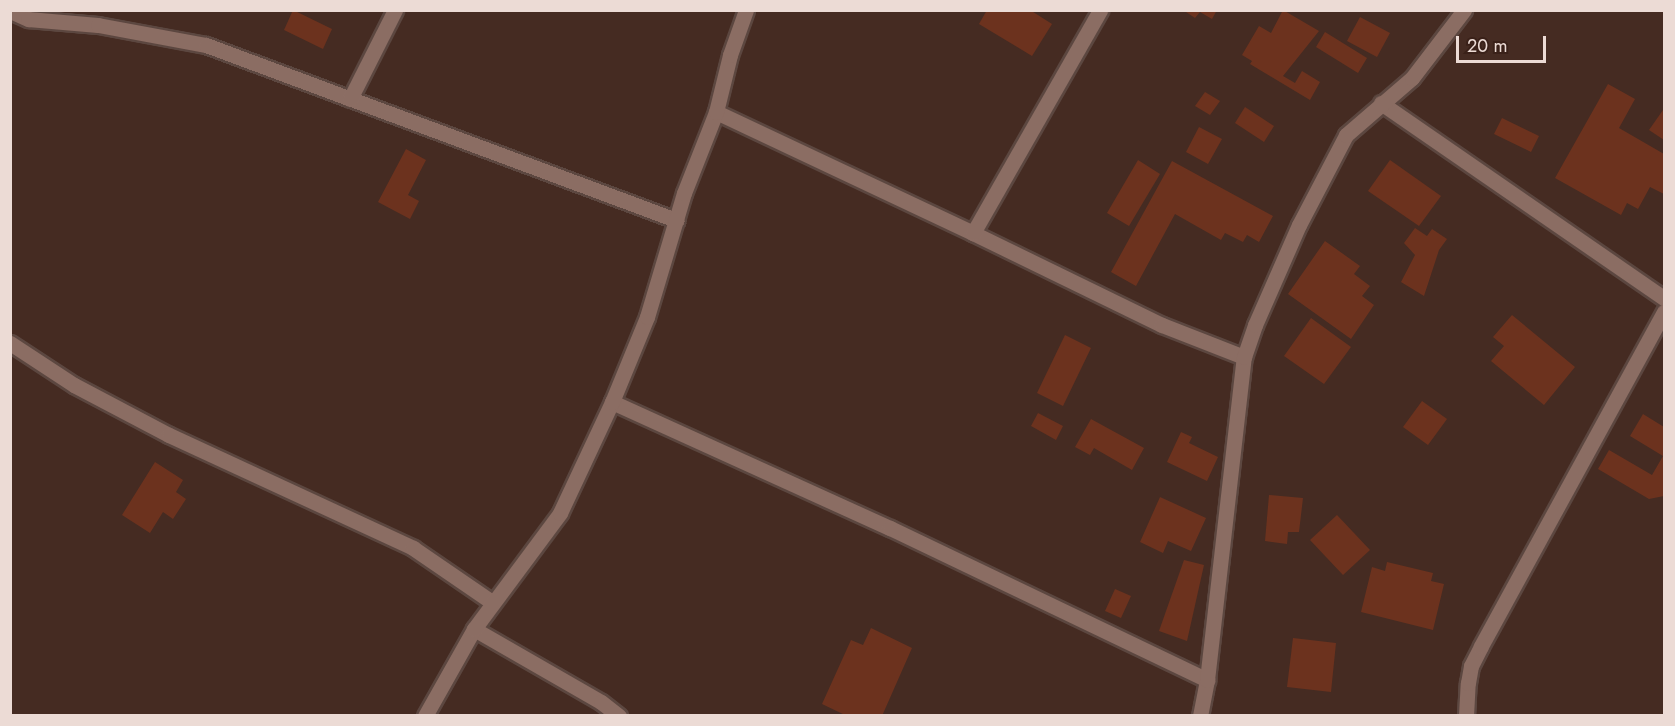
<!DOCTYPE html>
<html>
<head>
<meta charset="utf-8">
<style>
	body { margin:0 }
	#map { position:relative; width:1675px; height:726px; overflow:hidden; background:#452b22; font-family:Jost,sans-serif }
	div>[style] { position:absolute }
	.building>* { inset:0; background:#6c321e }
	.roads { filter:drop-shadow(2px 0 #5c4740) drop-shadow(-2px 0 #5c4740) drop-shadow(0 2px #5c4740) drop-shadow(0 -2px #5c4740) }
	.minor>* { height:15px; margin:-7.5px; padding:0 7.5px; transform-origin:7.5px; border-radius:7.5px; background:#8b6d63 }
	span { translate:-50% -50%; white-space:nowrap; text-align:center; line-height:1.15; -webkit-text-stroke:6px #3a2119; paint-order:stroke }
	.frame { position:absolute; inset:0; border:12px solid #ecdbd5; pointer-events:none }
	.scale { position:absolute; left:1456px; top:36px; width:90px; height:27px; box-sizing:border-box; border:3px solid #ecdbd5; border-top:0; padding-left:8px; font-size:18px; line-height:21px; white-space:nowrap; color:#ecdbd5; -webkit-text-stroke:4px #3a2119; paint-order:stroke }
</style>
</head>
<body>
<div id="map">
	<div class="building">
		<i style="clip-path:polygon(293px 10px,332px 29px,323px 49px,284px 30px)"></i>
		<i style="clip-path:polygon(987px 10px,1030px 10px,1052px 24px,1032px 56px,979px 24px)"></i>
		<i style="clip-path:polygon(1183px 10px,1217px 10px,1212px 19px,1200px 12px,1195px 18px)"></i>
		<i style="clip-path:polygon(1283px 10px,1319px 31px,1283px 76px,1295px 83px,1302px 71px,1320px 82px,1310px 100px,1250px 64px,1252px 61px,1242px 55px,1259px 26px,1271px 33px)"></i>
		<i style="clip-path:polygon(1360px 17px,1390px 33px,1377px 57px,1347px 41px)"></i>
		<i style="clip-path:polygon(1325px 32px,1367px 58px,1358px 73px,1316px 47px)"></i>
		<i style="clip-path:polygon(1608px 84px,1635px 99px,1619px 128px,1664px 154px,1664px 194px,1650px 187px,1638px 209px,1627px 203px,1621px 215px,1555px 178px)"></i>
		<i style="clip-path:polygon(1205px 92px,1220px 101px,1210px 115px,1195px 106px)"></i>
		<i style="clip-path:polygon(1245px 107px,1274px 126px,1264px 142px,1235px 123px)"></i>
		<i style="clip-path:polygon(1663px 110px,1664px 111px,1664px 140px,1649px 130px)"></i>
		<i style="clip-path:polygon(1502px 118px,1539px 136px,1531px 152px,1494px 134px)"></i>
		<i style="clip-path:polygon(1199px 127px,1222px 139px,1208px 164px,1186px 152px)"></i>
		<i style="clip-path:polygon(406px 149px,426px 160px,408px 195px,419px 201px,410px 219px,378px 202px)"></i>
		<i style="clip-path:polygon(1138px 160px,1160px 174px,1129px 226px,1107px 213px)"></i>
		<i style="clip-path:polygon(1390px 160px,1441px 196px,1419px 226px,1368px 191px)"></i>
		<i style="clip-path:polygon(1172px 161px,1273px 216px,1259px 242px,1247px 235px,1243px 242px,1225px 233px,1221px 240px,1175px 214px,1136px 286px,1111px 272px)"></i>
		<i style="clip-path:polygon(1415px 228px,1427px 236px,1432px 229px,1447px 239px,1439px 250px,1424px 296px,1401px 282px,1415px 255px,1404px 243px)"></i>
		<i style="clip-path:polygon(1325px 241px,1360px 266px,1354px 274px,1370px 286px,1362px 296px,1374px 305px,1351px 339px,1288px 294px)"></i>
		<i style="clip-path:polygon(1512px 315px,1575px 367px,1544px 405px,1491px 361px,1504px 346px,1493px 337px)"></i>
		<i style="clip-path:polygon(1311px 318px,1351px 347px,1324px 384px,1284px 356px)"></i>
		<i style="clip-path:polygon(1065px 335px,1091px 348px,1063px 406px,1037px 393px)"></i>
		<i style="clip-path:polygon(1422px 401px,1447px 419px,1428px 445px,1403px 427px)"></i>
		<i style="clip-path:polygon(1038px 413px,1063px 426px,1056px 440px,1031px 426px)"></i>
		<i style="clip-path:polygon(1643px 414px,1664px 427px,1664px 496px,1649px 499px,1598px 469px,1609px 450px,1652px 475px,1663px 456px,1630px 436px)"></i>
		<i style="clip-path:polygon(1091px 419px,1144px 448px,1132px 470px,1094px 448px,1090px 455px,1075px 447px)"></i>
		<i style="clip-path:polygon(1181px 432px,1192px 437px,1189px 443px,1218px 457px,1207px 481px,1167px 462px)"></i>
		<i style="clip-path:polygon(155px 462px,183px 480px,176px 492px,186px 499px,173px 519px,163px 512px,150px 533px,122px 515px)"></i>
		<i style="clip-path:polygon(1269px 495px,1303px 498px,1299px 532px,1288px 532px,1287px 544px,1265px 541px)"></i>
		<i style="clip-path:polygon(1160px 497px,1206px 518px,1191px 551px,1168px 541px,1163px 553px,1140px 542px)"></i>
		<i style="clip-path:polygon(1337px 515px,1370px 550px,1343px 575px,1310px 540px)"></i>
		<i style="clip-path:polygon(1184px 560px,1204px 565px,1187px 641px,1159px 631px)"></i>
		<i style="clip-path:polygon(1387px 562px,1433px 573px,1431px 581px,1444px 584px,1433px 630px,1361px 612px,1372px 567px,1385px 571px)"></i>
		<i style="clip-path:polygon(1115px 589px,1131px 596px,1121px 618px,1105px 611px)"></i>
		<i style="clip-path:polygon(871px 628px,912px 648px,882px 716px,847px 716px,822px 704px,851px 640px,863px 645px)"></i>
		<i style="clip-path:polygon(1293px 638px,1336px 643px,1331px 692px,1287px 687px)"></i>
	</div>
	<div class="roads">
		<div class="minor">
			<i style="left:10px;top:11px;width:20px;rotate:24deg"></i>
			<i style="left:28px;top:19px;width:70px;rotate:4.9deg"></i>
			<i style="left:98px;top:25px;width:110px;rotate:10.5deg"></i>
			<i style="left:206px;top:45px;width:502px;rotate:20.42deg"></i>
			<i style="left:350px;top:99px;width:100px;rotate:-63.2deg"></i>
			<i style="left:1381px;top:103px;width:344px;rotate:34.6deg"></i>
			<i style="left:716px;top:112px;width:284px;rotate:25.2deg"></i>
			<i style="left:973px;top:233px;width:210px;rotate:26deg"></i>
			<i style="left:1162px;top:325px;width:88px;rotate:21.3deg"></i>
			<i style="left:973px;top:233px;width:257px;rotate:-60.3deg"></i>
			<i style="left:10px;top:343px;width:77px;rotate:33.3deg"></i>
			<i style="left:74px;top:385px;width:107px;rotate:27.8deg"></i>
			<i style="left:169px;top:435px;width:269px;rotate:24.8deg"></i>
			<i style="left:413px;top:548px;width:96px;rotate:34.4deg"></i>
			<i style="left:612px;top:402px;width:305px;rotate:24.4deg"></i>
			<i style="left:890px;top:528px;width:352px;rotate:25.6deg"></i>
			<i style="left:474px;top:629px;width:146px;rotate:29.9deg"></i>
			<i style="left:601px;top:702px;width:23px;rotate:38deg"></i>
			<i style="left:425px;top:716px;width:100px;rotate:-60.6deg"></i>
			<i style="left:474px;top:629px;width:144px;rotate:-53.4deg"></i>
			<i style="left:560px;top:513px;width:123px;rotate:-64.9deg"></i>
			<i style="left:612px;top:402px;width:92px;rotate:-67.6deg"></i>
			<i style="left:647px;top:317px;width:129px;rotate:-73.4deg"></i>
			<i style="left:684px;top:193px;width:87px;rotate:-68.4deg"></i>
			<i style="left:716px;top:112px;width:59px;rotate:-76.2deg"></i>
			<i style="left:730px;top:55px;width:48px;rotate:-70.4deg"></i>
			<i style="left:1200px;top:716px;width:37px;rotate:-79deg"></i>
			<i style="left:1207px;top:680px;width:325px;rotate:-83.5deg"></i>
			<i style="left:1244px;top:357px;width:34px;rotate:-71deg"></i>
			<i style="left:1255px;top:325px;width:109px;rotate:-66.3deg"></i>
			<i style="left:1299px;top:225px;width:102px;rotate:-62.4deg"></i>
			<i style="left:1346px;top:135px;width:87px;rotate:-40.8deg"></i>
			<i style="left:1412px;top:78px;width:86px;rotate:-52.6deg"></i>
			<i style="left:1466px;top:716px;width:33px;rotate:-87deg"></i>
			<i style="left:1468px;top:683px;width:17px;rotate:-80deg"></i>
			<i style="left:1471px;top:666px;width:22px;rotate:-63deg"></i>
			<i style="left:1481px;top:646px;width:381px;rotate:-61.3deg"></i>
		</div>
	</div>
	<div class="frame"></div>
	<div class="scale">20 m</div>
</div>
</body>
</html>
